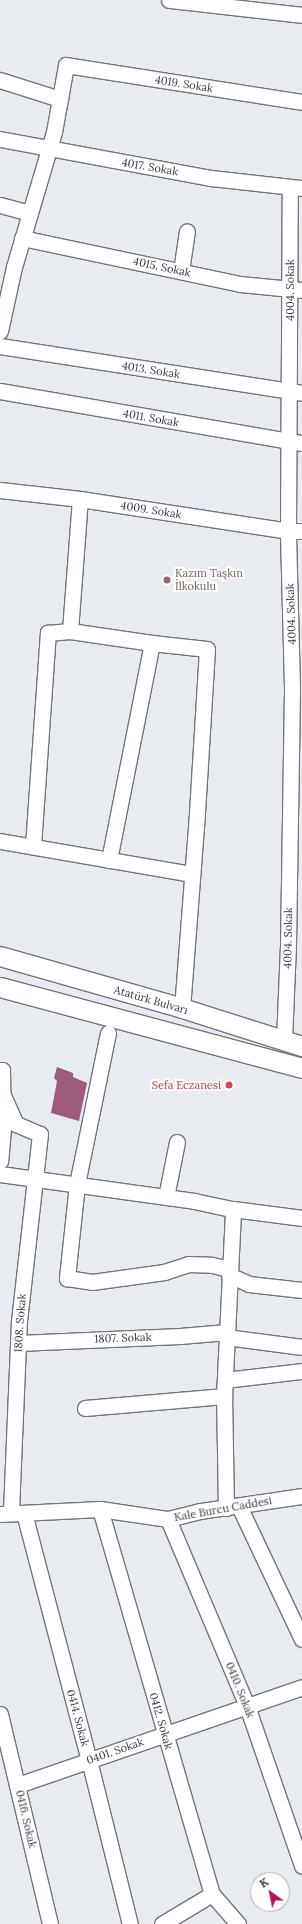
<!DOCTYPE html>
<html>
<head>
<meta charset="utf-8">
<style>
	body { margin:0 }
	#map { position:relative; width:302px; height:1924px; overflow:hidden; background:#e8ebef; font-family:Lora,serif }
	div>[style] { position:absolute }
	.building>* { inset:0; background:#9d5b7e }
	.roads { filter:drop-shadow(1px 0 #737679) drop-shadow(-1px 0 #737679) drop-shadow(0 1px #737679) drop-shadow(0 -1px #737679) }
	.minor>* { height:15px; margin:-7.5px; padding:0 7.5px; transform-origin:7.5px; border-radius:7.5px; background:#fff }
	.major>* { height:19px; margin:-9.5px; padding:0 9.5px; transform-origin:9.5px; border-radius:9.5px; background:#fff }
	.dots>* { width:11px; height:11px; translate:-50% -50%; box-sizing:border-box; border:2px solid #fff; border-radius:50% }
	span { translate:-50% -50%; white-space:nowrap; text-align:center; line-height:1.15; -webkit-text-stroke:4px #fff; paint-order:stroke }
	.street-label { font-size:11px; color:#393a3c }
	.education-label { font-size:11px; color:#785e54 }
	.left { translate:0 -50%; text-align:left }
	.health-label { font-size:11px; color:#be3a42 }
	.right { translate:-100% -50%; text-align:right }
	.north { position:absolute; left:250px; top:1872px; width:40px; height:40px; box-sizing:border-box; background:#fff; border:1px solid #b0b0b1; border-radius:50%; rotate:327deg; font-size:11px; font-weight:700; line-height:16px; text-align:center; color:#393a3c }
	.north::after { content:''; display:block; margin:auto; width:14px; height:18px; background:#a6195d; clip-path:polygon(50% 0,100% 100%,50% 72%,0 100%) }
</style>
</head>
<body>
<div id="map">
	<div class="building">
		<i style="clip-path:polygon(57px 1067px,73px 1073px,73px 1077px,87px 1083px,79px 1121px,51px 1113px,57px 1081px,54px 1078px)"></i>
	</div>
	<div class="roads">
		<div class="minor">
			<i style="left:169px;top:0;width:134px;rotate:6.4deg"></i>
			<i style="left:0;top:80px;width:63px;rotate:17.6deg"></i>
			<i style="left:0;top:139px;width:215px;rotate:10.5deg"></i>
			<i style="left:211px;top:178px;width:92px;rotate:6.3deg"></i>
			<i style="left:0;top:205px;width:31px;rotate:15deg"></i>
			<i style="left:22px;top:238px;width:223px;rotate:11.9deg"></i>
			<i style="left:240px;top:284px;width:62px;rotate:5.5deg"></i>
			<i style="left:181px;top:271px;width:40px;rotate:-81.5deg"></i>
			<i style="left:0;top:331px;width:66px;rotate:-77.7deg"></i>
			<i style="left:14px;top:267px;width:141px;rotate:-73.5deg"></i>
			<i style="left:54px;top:132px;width:68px;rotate:-79.8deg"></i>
			<i style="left:66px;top:65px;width:239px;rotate:8.9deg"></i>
			<i style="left:0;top:346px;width:306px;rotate:8.8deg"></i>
			<i style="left:0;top:391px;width:306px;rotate:9.8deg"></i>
			<i style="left:0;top:490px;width:81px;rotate:6.4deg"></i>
			<i style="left:80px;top:499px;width:210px;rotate:8.7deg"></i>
			<i style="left:288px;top:531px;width:14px"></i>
			<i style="left:70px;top:631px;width:132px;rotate:-85.7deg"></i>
			<i style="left:0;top:841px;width:195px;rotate:9.8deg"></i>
			<i style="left:33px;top:846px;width:214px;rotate:-86deg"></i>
			<i style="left:48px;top:633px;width:22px;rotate:-5deg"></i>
			<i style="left:70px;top:631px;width:83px;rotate:8.3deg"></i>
			<i style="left:152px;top:643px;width:55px;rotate:6.2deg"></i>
			<i style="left:207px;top:649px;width:165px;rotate:93.5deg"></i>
			<i style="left:197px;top:814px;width:195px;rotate:94.4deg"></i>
			<i style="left:109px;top:860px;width:221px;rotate:-78.8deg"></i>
			<i style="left:108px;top:1033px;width:154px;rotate:101.6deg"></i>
			<i style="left:77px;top:1184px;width:95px;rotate:96.1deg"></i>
			<i style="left:67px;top:1278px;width:25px;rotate:9deg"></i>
			<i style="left:92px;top:1282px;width:73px;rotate:-7.9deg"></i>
			<i style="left:164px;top:1272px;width:25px;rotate:-18deg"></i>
			<i style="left:188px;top:1264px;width:24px;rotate:2deg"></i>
			<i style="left:212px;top:1265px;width:17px;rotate:13deg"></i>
			<i style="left:284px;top:1041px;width:96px;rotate:-87.6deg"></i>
			<i style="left:288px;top:945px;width:258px;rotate:-89.1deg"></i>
			<i style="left:292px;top:687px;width:156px;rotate:-91.5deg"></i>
			<i style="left:288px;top:531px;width:344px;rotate:-89.7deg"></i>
			<i style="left:0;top:1070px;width:2px"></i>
			<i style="left:2px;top:1070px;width:59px;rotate:89deg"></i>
			<i style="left:3px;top:1129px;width:32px;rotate:95deg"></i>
			<i style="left:2px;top:1093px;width:34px;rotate:66deg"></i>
			<i style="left:16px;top:1124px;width:26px;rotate:23deg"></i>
			<i style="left:40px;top:1134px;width:187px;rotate:96.4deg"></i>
			<i style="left:19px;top:1320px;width:193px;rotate:92.4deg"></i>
			<i style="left:0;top:1174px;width:196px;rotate:7.9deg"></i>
			<i style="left:194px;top:1201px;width:40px;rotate:12deg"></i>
			<i style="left:233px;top:1209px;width:70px;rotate:7.4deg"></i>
			<i style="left:166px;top:1197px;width:56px;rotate:-78.7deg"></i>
			<i style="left:229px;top:1275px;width:22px;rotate:24deg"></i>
			<i style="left:249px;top:1284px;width:53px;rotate:6.5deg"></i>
			<i style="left:226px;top:1337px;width:77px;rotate:7.5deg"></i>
			<i style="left:18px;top:1343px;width:162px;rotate:-2.5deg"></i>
			<i style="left:180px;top:1336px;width:47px;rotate:-4.9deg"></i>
			<i style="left:225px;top:1380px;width:78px;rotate:-6.7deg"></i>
			<i style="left:85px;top:1408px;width:140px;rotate:-4.9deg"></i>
			<i style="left:239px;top:1506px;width:147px;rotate:64.7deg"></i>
			<i style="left:226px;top:1508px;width:112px;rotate:-91deg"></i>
			<i style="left:224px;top:1396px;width:187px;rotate:-87.2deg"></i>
			<i style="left:100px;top:1509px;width:401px;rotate:73.8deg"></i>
			<i style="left:212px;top:1894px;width:40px;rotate:49deg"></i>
			<i style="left:24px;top:1513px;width:255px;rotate:75.3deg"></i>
			<i style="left:89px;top:1760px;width:169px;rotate:76deg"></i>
			<i style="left:0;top:1514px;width:100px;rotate:-2.9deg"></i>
			<i style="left:100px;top:1509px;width:69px;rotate:8.4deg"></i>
			<i style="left:168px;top:1519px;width:33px;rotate:-14deg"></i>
			<i style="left:200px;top:1511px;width:103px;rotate:-8.4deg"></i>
			<i style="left:168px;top:1519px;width:203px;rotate:67.1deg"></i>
			<i style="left:247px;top:1706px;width:169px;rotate:71deg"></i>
			<i style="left:0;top:1714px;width:216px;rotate:76.6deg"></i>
			<i style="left:18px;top:1785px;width:300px;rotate:-19deg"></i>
			<i style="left:162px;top:1924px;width:58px;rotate:-31deg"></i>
		</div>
		<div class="major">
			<i style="left:0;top:956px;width:189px;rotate:15.9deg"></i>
			<i style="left:182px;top:1008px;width:126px;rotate:17.6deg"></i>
			<i style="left:0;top:987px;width:313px;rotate:15deg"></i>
		</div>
	</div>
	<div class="dots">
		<i style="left:167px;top:580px;background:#8d6e63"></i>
		<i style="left:229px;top:1085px;background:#e0444e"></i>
	</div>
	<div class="street-label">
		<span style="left:184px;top:84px;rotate:9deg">4019. Sokak</span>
		<span style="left:150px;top:167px;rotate:10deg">4017. Sokak</span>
		<span style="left:162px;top:267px;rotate:12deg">4015. Sokak</span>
		<span style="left:290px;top:290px;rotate:-90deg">4004. Sokak</span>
		<span style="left:151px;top:370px;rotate:9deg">4013. Sokak</span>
		<span style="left:151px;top:418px;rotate:10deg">4011. Sokak</span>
		<span style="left:151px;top:510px;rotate:9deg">4009. Sokak</span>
		<span style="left:291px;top:614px;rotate:-92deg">4004. Sokak</span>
		<span style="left:288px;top:938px;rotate:-89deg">4004. Sokak</span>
		<span style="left:151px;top:1000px;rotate:16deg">Atatürk Bulvarı</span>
		<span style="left:20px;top:1323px;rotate:-86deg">1808. Sokak</span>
		<span style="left:123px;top:1338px;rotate:-2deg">1807. Sokak</span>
		<span style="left:223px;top:1509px;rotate:-10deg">Kale Burcu Caddesi</span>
		<span style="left:240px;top:1690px;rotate:68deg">0410. Sokak</span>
		<span style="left:78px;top:1718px;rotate:75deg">0414. Sokak</span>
		<span style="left:161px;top:1721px;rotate:74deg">0412. Sokak</span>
		<span style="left:115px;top:1751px;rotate:-19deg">0401. Sokak</span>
		<span style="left:26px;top:1819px;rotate:77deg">0416. Sokak</span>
	</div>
	<div class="education-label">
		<span class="left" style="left:175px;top:580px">Kazım Taşkın<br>İlkokulu</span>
	</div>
	<div class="health-label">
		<span class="right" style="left:221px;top:1085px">Sefa Eczanesi</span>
	</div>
	<div class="north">K</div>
</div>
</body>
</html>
